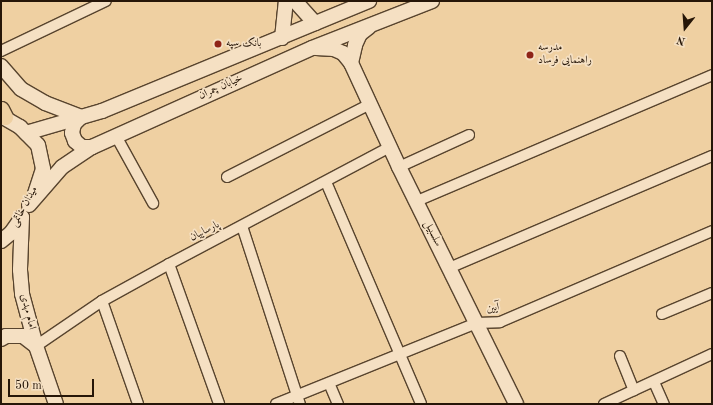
<!DOCTYPE html>
<html>
<head>
<meta charset="utf-8">
<style>
	body { margin:0 }
	#map { position:relative; width:713px; height:405px; overflow:hidden; background:#efd0a2; font-family:"Old Standard TT",Amiri,serif }
	div>[style] { position:absolute }
	.roads { filter:drop-shadow(1px 0 #58442e) drop-shadow(-1px 0 #58442e) drop-shadow(0 1px #58442e) drop-shadow(0 -1px #58442e) }
	.street>* { height:10px; margin:-5px; padding:0 5px; transform-origin:5px; border-radius:5px; background:#f5e0c3 }
	.secondary>* { height:14px; margin:-7px; padding:0 7px; transform-origin:7px; border-radius:7px; background:#f5e0c3 }
	.primary>* { height:15px; margin:-7.5px; padding:0 7.5px; transform-origin:7.5px; border-radius:7.5px; background:#efd0a2 }
	.dots>* { width:11px; height:11px; translate:-50% -50%; box-sizing:border-box; border:2px solid #f5e0c3; border-radius:50% }
	span { translate:-50% -50%; white-space:nowrap; text-align:center; line-height:1.15; -webkit-text-stroke:3.5px #f5e0c3; paint-order:stroke }
	.poi-label { font-size:11px; color:#261608 }
	.left { translate:0 -50%; text-align:left }
	.street-label { font-size:11px; color:#261608 }
	.frame { position:absolute; inset:0; border:2px solid #261608; pointer-events:none }
	.north { position:absolute; left:665px; top:8px; width:40px; height:40px; -webkit-text-stroke:3px #f5e0c3; paint-order:stroke; rotate:197deg; font-size:11px; font-weight:700; line-height:16px; text-align:center; color:#261608 }
	.north::after { content:''; display:block; margin:auto; width:14px; height:18px; background:#261608; clip-path:polygon(50% 0,100% 100%,50% 72%,0 100%) }
	.scale { position:absolute; left:8px; top:379px; width:86px; height:18px; box-sizing:border-box; border:2px solid #261608; border-top:0; padding-left:5px; font-size:12px; line-height:14px; white-space:nowrap; color:#261608; -webkit-text-stroke:3px #f5e0c3; paint-order:stroke }
</style>
</head>
<body>
<div id="map">
	<div class="roads">
		<div class="street">
			<i style="left:1px;top:51px;width:116px;rotate:-25.5deg"></i>
			<i style="left:116px;top:136px;width:77px;rotate:61.1deg"></i>
			<i style="left:399px;top:167px;width:77px;rotate:-24.6deg"></i>
			<i style="left:227px;top:177px;width:161px;rotate:-27deg"></i>
			<i style="left:326px;top:182px;width:241px;rotate:66.8deg"></i>
			<i style="left:417px;top:201px;width:321px;rotate:-23.1deg"></i>
			<i style="left:242px;top:226px;width:187px;rotate:72deg"></i>
			<i style="left:169px;top:264px;width:149px;rotate:70.3deg"></i>
			<i style="left:449px;top:268px;width:286px;rotate:-23.1deg"></i>
			<i style="left:102px;top:301px;width:109px;rotate:70.7deg"></i>
			<i style="left:662px;top:314px;width:54px;rotate:-22.8deg"></i>
			<i style="left:36px;top:346px;width:80px;rotate:-34.3deg"></i>
			<i style="left:102px;top:301px;width:77px;rotate:-28.9deg"></i>
			<i style="left:169px;top:264px;width:250px;rotate:-27.9deg"></i>
			<i style="left:620px;top:356px;width:37px;rotate:68deg"></i>
			<i style="left:654px;top:382px;width:24px;rotate:66deg"></i>
			<i style="left:329px;top:383px;width:23px;rotate:67deg"></i>
			<i style="left:276px;top:404px;width:216px;rotate:-22deg"></i>
			<i style="left:476px;top:323px;width:24px;rotate:-2deg"></i>
			<i style="left:500px;top:322px;width:231px;rotate:-23.2deg"></i>
			<i style="left:604px;top:404px;width:119px;rotate:-24.8deg"></i>
		</div>
		<div class="secondary">
			<i style="left:295px;top:1px;width:30px;rotate:48deg"></i>
			<i style="left:282px;top:38px;width:37px;rotate:-84deg"></i>
			<i style="left:316px;top:48px;width:18px;rotate:3deg"></i>
			<i style="left:334px;top:49px;width:10px;rotate:24deg"></i>
			<i style="left:343px;top:53px;width:13px;rotate:51deg"></i>
			<i style="left:351px;top:63px;width:115px;rotate:65.2deg"></i>
			<i style="left:399px;top:167px;width:264px;rotate:63.7deg"></i>
			<i style="left:351px;top:63px;width:18px;rotate:-77deg"></i>
			<i style="left:355px;top:45px;width:12px;rotate:-66deg"></i>
			<i style="left:360px;top:34px;width:11px;rotate:-38deg"></i>
			<i style="left:1px;top:66px;width:30px;rotate:49deg"></i>
			<i style="left:21px;top:89px;width:28px;rotate:30deg"></i>
			<i style="left:45px;top:103px;width:39px;rotate:21deg"></i>
			<i style="left:81px;top:117px;width:10px;rotate:135deg"></i>
			<i style="left:74px;top:124px;width:9px;rotate:103deg"></i>
			<i style="left:72px;top:133px;width:9px;rotate:69deg"></i>
			<i style="left:75px;top:141px;width:9px;rotate:41deg"></i>
			<i style="left:82px;top:147px;width:10px"></i>
			<i style="left:1px;top:116px;width:22px;rotate:30deg"></i>
			<i style="left:20px;top:127px;width:25px;rotate:45deg"></i>
			<i style="left:38px;top:145px;width:25px;rotate:78deg"></i>
			<i style="left:43px;top:169px;width:26px;rotate:108deg"></i>
			<i style="left:26px;top:133px;width:79px;rotate:-16.1deg"></i>
			<i style="left:102px;top:111px;width:289px;rotate:-22.4deg"></i>
			<i style="left:29px;top:205px;width:50px;rotate:-49deg"></i>
			<i style="left:62px;top:167px;width:36px;rotate:-34deg"></i>
			<i style="left:92px;top:147px;width:241px;rotate:-24.2deg"></i>
			<i style="left:312px;top:48px;width:129px;rotate:-21.4deg"></i>
			<i style="left:22px;top:217px;width:53px;rotate:92.2deg"></i>
			<i style="left:20px;top:270px;width:24px;rotate:85deg"></i>
			<i style="left:22px;top:294px;width:54px;rotate:74.9deg"></i>
			<i style="left:36px;top:346px;width:61px;rotate:71deg"></i>
			<i style="left:1px;top:241px;width:13px;rotate:-39deg"></i>
			<i style="left:11px;top:233px;width:19px;rotate:-55deg"></i>
			<i style="left:1px;top:339px;width:6px;rotate:-31deg"></i>
			<i style="left:6px;top:336px;width:17px"></i>
			<i style="left:23px;top:336px;width:16px;rotate:38deg"></i>
		</div>
		<div class="primary">
			<i style="left:1px;top:109px;width:9px;rotate:63deg"></i>
		</div>
	</div>
	<div class="dots">
		<i style="left:218px;top:44px;background:#8f2418"></i>
		<i style="left:530px;top:55px;background:#8f2418"></i>
	</div>
	<div class="poi-label">
		<span class="left" style="left:226px;top:44px">بانک سپه</span>
		<span class="left" style="left:538px;top:55px">مدرسه<br>راهنمایی فرساد</span>
	</div>
	<div class="street-label">
		<span style="left:221px;top:88px;rotate:-24deg">خیابان چمران</span>
		<span style="left:25px;top:207px;rotate:-61deg">میدان خاتمی</span>
		<span style="left:205px;top:232px;rotate:-27deg">پارساییان</span>
		<span style="left:432px;top:234px;rotate:64deg">سلسبیل</span>
		<span style="left:493px;top:309px;rotate:-9deg">آیین</span>
		<span style="left:27px;top:312px;rotate:76deg">امام مهدی</span>
	</div>
	<div class="frame"></div>
	<div class="north">N</div>
	<div class="scale">50 m</div>
</div>
</body>
</html>
